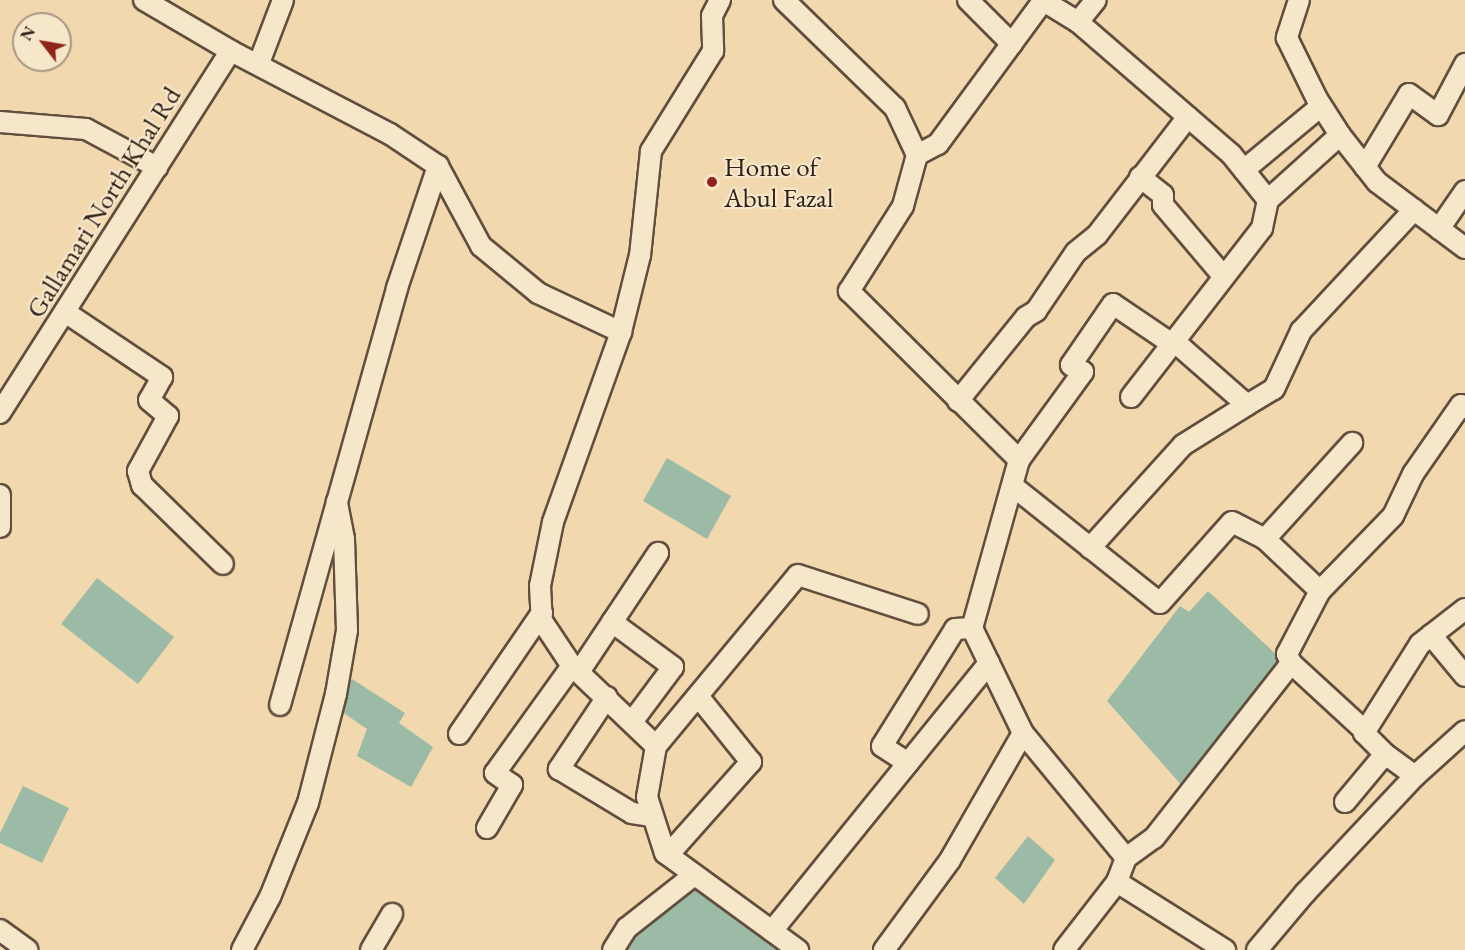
<!DOCTYPE html>
<html>
<head>
<meta charset="utf-8">
<style>
	body { margin:0 }
	#map { position:relative; width:1465px; height:950px; overflow:hidden; background:#f1d8ae; font-family:"EB Garamond",serif }
	div>[style] { position:absolute }
	.water>* { inset:0; background:#9cbba6 }
	.roads { filter:drop-shadow(2px 0 #614e3d) drop-shadow(-2px 0 #614e3d) drop-shadow(0 2px #614e3d) drop-shadow(0 -2px #614e3d) }
	.street>* { height:20px; margin:-10px; padding:0 10px; transform-origin:10px; border-radius:10px; background:#f6e6ca }
	.dots>* { width:16px; height:16px; translate:-50% -50%; box-sizing:border-box; border:3px solid #f6e6ca; border-radius:50% }
	span { translate:-50% -50%; white-space:nowrap; text-align:center; line-height:1.15; -webkit-text-stroke:4.5px #f6e6ca; paint-order:stroke }
	.poi-label { font-size:27px; color:#312017 }
	.left { translate:0 -50%; text-align:left }
	.street-label { font-size:27px; color:#312017 }
	.north { position:absolute; left:12px; top:12px; width:60px; height:60px; box-sizing:border-box; background:#f6e6ca; border:2px solid #a79782; border-radius:50%; rotate:301deg; font-size:16px; font-weight:700; line-height:24px; text-align:center; color:#312017 }
	.north::after { content:''; display:block; margin:auto; width:21px; height:27px; background:#8f2418; clip-path:polygon(50% 0,100% 100%,50% 72%,0 100%) }
</style>
</head>
<body>
<div id="map">
	<div class="water">
		<i style="clip-path:polygon(667px 458px,731px 496px,707px 539px,643px 501px)"></i>
		<i style="clip-path:polygon(97px 578px,174px 637px,138px 684px,61px 624px)"></i>
		<i style="clip-path:polygon(1208px 591px,1279px 657px,1279px 667px,1184px 788px,1107px 701px,1180px 606px,1189px 612px)"></i>
		<i style="clip-path:polygon(352px 679px,405px 713px,399px 723px,433px 747px,411px 787px,357px 756px,367px 729px,339px 710px)"></i>
		<i style="clip-path:polygon(23px 786px,69px 808px,42px 863px,0 843px,0 833px)"></i>
		<i style="clip-path:polygon(1028px 836px,1055px 860px,1024px 904px,995px 878px)"></i>
		<i style="clip-path:polygon(700px 887px,750px 922px,759px 936px,778px 950px,624px 950px,642px 930px)"></i>
	</div>
	<div class="roads">
		<div class="street">
			<i style="left:144px;top:0;width:101px;rotate:30.4deg"></i>
			<i style="left:231px;top:51px;width:179px;rotate:27.6deg"></i>
			<i style="left:390px;top:134px;width:58px;rotate:33.7deg"></i>
			<i style="left:438px;top:166px;width:91px;rotate:61.7deg"></i>
			<i style="left:481px;top:246px;width:74px;rotate:39.5deg"></i>
			<i style="left:538px;top:293px;width:92px;rotate:25.2deg"></i>
			<i style="left:720px;top:0;width:18px;rotate:117deg"></i>
			<i style="left:712px;top:16px;width:35px;rotate:88deg"></i>
			<i style="left:713px;top:51px;width:118px;rotate:121.8deg"></i>
			<i style="left:651px;top:151px;width:105px;rotate:96deg"></i>
			<i style="left:640px;top:255px;width:79px;rotate:103.9deg"></i>
			<i style="left:621px;top:332px;width:202px;rotate:109.7deg"></i>
			<i style="left:553px;top:522px;width:65px;rotate:101.5deg"></i>
			<i style="left:540px;top:586px;width:35px;rotate:87deg"></i>
			<i style="left:542px;top:621px;width:54px;rotate:56.3deg"></i>
			<i style="left:572px;top:666px;width:116px;rotate:43.6deg"></i>
			<i style="left:656px;top:746px;width:52px;rotate:100deg"></i>
			<i style="left:647px;top:797px;width:59px;rotate:72.2deg"></i>
			<i style="left:665px;top:853px;width:165px;rotate:36.1deg"></i>
			<i style="left:784px;top:0;width:155px;rotate:44.2deg"></i>
			<i style="left:895px;top:108px;width:52px;rotate:64.9deg"></i>
			<i style="left:917px;top:155px;width:53px;rotate:105.4deg"></i>
			<i style="left:903px;top:206px;width:101px;rotate:122.4deg"></i>
			<i style="left:849px;top:291px;width:240px;rotate:44.8deg"></i>
			<i style="left:1019px;top:460px;width:174px;rotate:105.6deg"></i>
			<i style="left:972px;top:628px;width:117px;rotate:64.1deg"></i>
			<i style="left:1023px;top:733px;width:162px;rotate:50.5deg"></i>
			<i style="left:1126px;top:858px;width:26px;rotate:111deg"></i>
			<i style="left:1117px;top:882px;width:86px;rotate:127.9deg"></i>
			<i style="left:968px;top:0;width:62px;rotate:45deg"></i>
			<i style="left:1042px;top:0;width:42px;rotate:31.4deg"></i>
			<i style="left:1078px;top:22px;width:202px;rotate:40.8deg"></i>
			<i style="left:1231px;top:154px;width:59px;rotate:51.2deg"></i>
			<i style="left:1268px;top:200px;width:97px;rotate:-42.1deg"></i>
			<i style="left:1299px;top:0;width:40px;rotate:108deg"></i>
			<i style="left:1287px;top:38px;width:68px;rotate:63.8deg"></i>
			<i style="left:1317px;top:99px;width:43px;rotate:57.4deg"></i>
			<i style="left:1340px;top:135px;width:60px;rotate:51.8deg"></i>
			<i style="left:1377px;top:182px;width:110px;rotate:36.9deg"></i>
			<i style="left:1078px;top:22px;width:28px;rotate:-51deg"></i>
			<i style="left:259px;top:63px;width:67px;rotate:-69.1deg"></i>
			<i style="left:0;top:122px;width:86px;rotate:4.7deg"></i>
			<i style="left:86px;top:129px;width:81px;rotate:28.2deg"></i>
			<i style="left:917px;top:155px;width:24px;rotate:-28deg"></i>
			<i style="left:938px;top:144px;width:177px;rotate:-53.7deg"></i>
			<i style="left:1365px;top:167px;width:85px;rotate:-58.9deg"></i>
			<i style="left:1409px;top:94px;width:36px;rotate:36deg"></i>
			<i style="left:1438px;top:115px;width:58px;rotate:-62.1deg"></i>
			<i style="left:1244px;top:170px;width:100px;rotate:-39.7deg"></i>
			<i style="left:1140px;top:177px;width:29px;rotate:38deg"></i>
			<i style="left:1163px;top:195px;width:10px;rotate:90deg"></i>
			<i style="left:1163px;top:205px;width:94px;rotate:49.7deg"></i>
			<i style="left:1439px;top:229px;width:46px;rotate:-55.6deg"></i>
			<i style="left:65px;top:312px;width:117px;rotate:33.8deg"></i>
			<i style="left:162px;top:377px;width:26px;rotate:119deg"></i>
			<i style="left:149px;top:400px;width:25px;rotate:40deg"></i>
			<i style="left:168px;top:416px;width:63px;rotate:118.6deg"></i>
			<i style="left:138px;top:471px;width:15px;rotate:74deg"></i>
			<i style="left:142px;top:485px;width:113px;rotate:44.3deg"></i>
			<i style="left:1131px;top:397px;width:214px;rotate:-52.2deg"></i>
			<i style="left:1262px;top:228px;width:29px;rotate:-78deg"></i>
			<i style="left:958px;top:401px;width:108px;rotate:-51deg"></i>
			<i style="left:1026px;top:317px;width:12px;rotate:-31deg"></i>
			<i style="left:1036px;top:311px;width:71px;rotate:-55.9deg"></i>
			<i style="left:1076px;top:252px;width:27px;rotate:-39deg"></i>
			<i style="left:1097px;top:235px;width:149px;rotate:-52.4deg"></i>
			<i style="left:1247px;top:405px;width:31px;rotate:-31deg"></i>
			<i style="left:1274px;top:389px;width:64px;rotate:-65deg"></i>
			<i style="left:1301px;top:331px;width:166px;rotate:-47deg"></i>
			<i style="left:0;top:413px;width:429px;rotate:-57.5deg"></i>
			<i style="left:1019px;top:460px;width:109px;rotate:-54deg"></i>
			<i style="left:1083px;top:372px;width:14px;rotate:-150deg"></i>
			<i style="left:1071px;top:365px;width:74px;rotate:-55.5deg"></i>
			<i style="left:1113px;top:304px;width:71px;rotate:34.1deg"></i>
			<i style="left:1014px;top:487px;width:186px;rotate:38.5deg"></i>
			<i style="left:1160px;top:603px;width:108px;rotate:-48.4deg"></i>
			<i style="left:1232px;top:522px;width:37px;rotate:27deg"></i>
			<i style="left:0;top:495px;width:32px;rotate:90deg"></i>
			<i style="left:1090px;top:548px;width:139px;rotate:-47.9deg"></i>
			<i style="left:1183px;top:445px;width:75px;rotate:-32deg"></i>
			<i style="left:1247px;top:405px;width:97px;rotate:-138.8deg"></i>
			<i style="left:1320px;top:591px;width:76px;rotate:-136.6deg"></i>
			<i style="left:1265px;top:539px;width:130px;rotate:-47.8deg"></i>
			<i style="left:612px;top:622px;width:76px;rotate:36.4deg"></i>
			<i style="left:673px;top:667px;width:69px;rotate:126.7deg"></i>
			<i style="left:1431px;top:635px;width:53px;rotate:50.3deg"></i>
			<i style="left:1291px;top:663px;width:10px;rotate:-114deg"></i>
			<i style="left:1287px;top:654px;width:71px;rotate:-62.4deg"></i>
			<i style="left:1320px;top:591px;width:105px;rotate:-45.8deg"></i>
			<i style="left:1393px;top:516px;width:47px;rotate:-64.5deg"></i>
			<i style="left:1413px;top:474px;width:84px;rotate:-55.2deg"></i>
			<i style="left:1461px;top:405px;width:5px;rotate:37deg"></i>
			<i style="left:579px;top:672px;width:143px;rotate:-56.4deg"></i>
			<i style="left:607px;top:697px;width:87px;rotate:123.7deg"></i>
			<i style="left:559px;top:769px;width:85px;rotate:31.1deg"></i>
			<i style="left:632px;top:813px;width:18px;rotate:9deg"></i>
			<i style="left:280px;top:705px;width:433px;rotate:-74.3deg"></i>
			<i style="left:397px;top:288px;width:129px;rotate:-71.4deg"></i>
			<i style="left:459px;top:734px;width:147px;rotate:-55.6deg"></i>
			<i style="left:656px;top:746px;width:222px;rotate:-50.3deg"></i>
			<i style="left:798px;top:575px;width:126px;rotate:18deg"></i>
			<i style="left:1385px;top:754px;width:30px;rotate:-135deg"></i>
			<i style="left:1364px;top:733px;width:105px;rotate:-57.8deg"></i>
			<i style="left:1420px;top:644px;width:57px;rotate:-37.9deg"></i>
			<i style="left:908px;top:763px;width:31px;rotate:-147deg"></i>
			<i style="left:882px;top:746px;width:138px;rotate:-58deg"></i>
			<i style="left:955px;top:629px;width:17px;rotate:-3deg"></i>
			<i style="left:1345px;top:802px;width:62px;rotate:-50.2deg"></i>
			<i style="left:1385px;top:754px;width:37px;rotate:36deg"></i>
			<i style="left:1415px;top:776px;width:67px;rotate:-42deg"></i>
			<i style="left:487px;top:828px;width:50px;rotate:-59.8deg"></i>
			<i style="left:512px;top:785px;width:21px;rotate:-145deg"></i>
			<i style="left:495px;top:773px;width:132px;rotate:-54.3deg"></i>
			<i style="left:668px;top:855px;width:125px;rotate:-48.3deg"></i>
			<i style="left:751px;top:762px;width:85px;rotate:-128.8deg"></i>
			<i style="left:1126px;top:858px;width:34px;rotate:-36deg"></i>
			<i style="left:1154px;top:838px;width:222px;rotate:-51.9deg"></i>
			<i style="left:1291px;top:663px;width:100px;rotate:42.6deg"></i>
			<i style="left:1117px;top:882px;width:128px;rotate:32.2deg"></i>
			<i style="left:0;top:930px;width:34px;rotate:36deg"></i>
			<i style="left:772px;top:931px;width:345px;rotate:-51deg"></i>
			<i style="left:242px;top:950px;width:60px;rotate:-62.2deg"></i>
			<i style="left:270px;top:897px;width:101px;rotate:-68deg"></i>
			<i style="left:308px;top:803px;width:113px;rotate:-75.6deg"></i>
			<i style="left:336px;top:694px;width:65px;rotate:-80.2deg"></i>
			<i style="left:347px;top:630px;width:91px;rotate:-91.9deg"></i>
			<i style="left:344px;top:539px;width:38px;rotate:-101deg"></i>
			<i style="left:371px;top:950px;width:42px;rotate:-59.7deg"></i>
			<i style="left:613px;top:950px;width:26px;rotate:-58deg"></i>
			<i style="left:627px;top:928px;width:85px;rotate:-38.3deg"></i>
			<i style="left:884px;top:950px;width:112px;rotate:-53.7deg"></i>
			<i style="left:950px;top:860px;width:146px;rotate:-60.1deg"></i>
			<i style="left:1257px;top:950px;width:75px;rotate:-49.9deg"></i>
			<i style="left:1305px;top:893px;width:161px;rotate:-46.8deg"></i>
		</div>
	</div>
	<div class="dots">
		<i style="left:712px;top:182px;background:#8f2418"></i>
	</div>
	<div class="poi-label">
		<span class="left" style="left:724px;top:182px">Home of<br>Abul Fazal</span>
	</div>
	<div class="street-label">
		<span style="left:103px;top:202px;rotate:-58deg">Gallamari North Khal Rd</span>
	</div>
	<div class="north">N</div>
</div>
</body>
</html>
